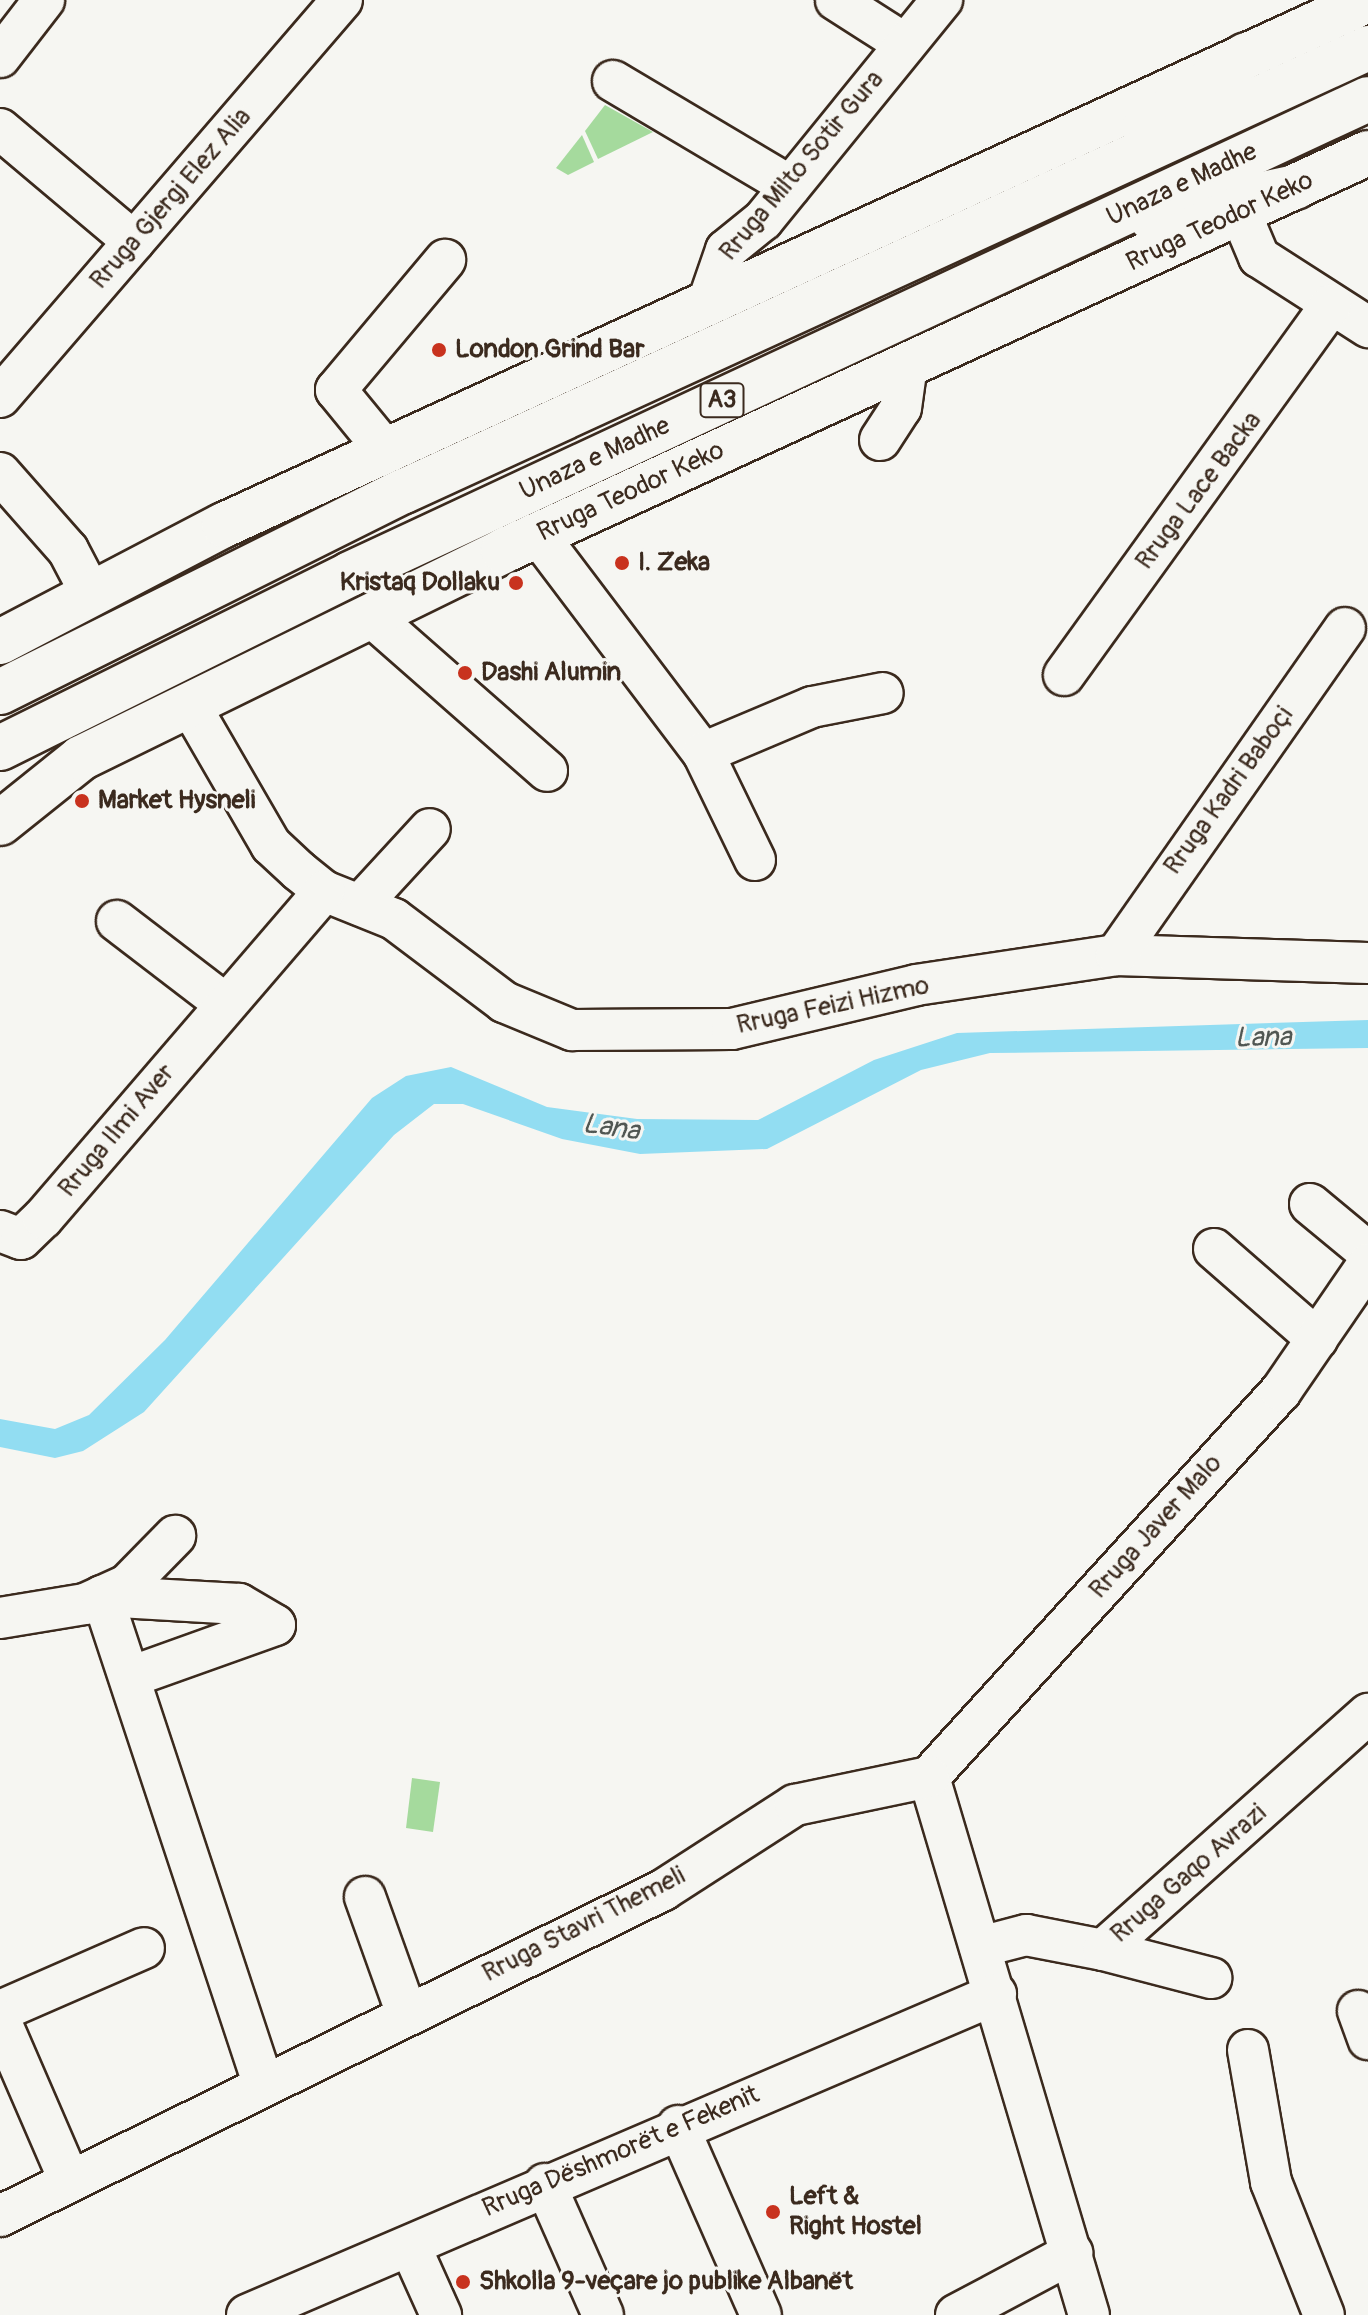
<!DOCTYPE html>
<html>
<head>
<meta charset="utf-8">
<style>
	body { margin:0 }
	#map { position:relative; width:1368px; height:2315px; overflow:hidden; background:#f6f6f2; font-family:Pangolin,sans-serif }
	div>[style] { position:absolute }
	.green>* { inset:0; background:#a5da9d }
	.water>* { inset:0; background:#92ddf2 }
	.roads { filter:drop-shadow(2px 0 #3b2a1e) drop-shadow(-2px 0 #3b2a1e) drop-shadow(0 2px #3b2a1e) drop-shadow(0 -2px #3b2a1e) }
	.minor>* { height:40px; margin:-20px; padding:0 20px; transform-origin:20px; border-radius:20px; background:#f6f6f2 }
	.major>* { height:44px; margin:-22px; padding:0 22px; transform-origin:22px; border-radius:22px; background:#f6f6f2 }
	.highway>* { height:44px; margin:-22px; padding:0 22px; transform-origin:22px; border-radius:22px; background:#f6f6f2 }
	.dots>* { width:22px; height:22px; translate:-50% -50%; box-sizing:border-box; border:4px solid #f6f6f2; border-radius:50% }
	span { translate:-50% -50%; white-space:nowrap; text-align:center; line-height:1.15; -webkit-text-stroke:6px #f6f6f2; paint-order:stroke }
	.shield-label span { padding:2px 6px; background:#f6f6f2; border:2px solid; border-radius:6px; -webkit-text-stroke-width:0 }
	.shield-label { font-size:24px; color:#3b2a1e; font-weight:700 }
	.street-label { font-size:26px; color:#3b2a1e }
	.poi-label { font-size:26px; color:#3b2a1e; font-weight:700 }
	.left { translate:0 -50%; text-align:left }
	.right { translate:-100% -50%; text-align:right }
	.water-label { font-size:28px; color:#515753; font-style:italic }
</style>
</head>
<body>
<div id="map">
	<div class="green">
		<i style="clip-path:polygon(605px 105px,653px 132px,598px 159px,585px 131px)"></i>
		<i style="clip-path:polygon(582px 135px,594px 162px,568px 175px,556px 168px)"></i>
		<i style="clip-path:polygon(412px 1778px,440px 1782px,433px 1832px,406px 1828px)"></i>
	</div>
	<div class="water">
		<i style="clip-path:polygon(1368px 1020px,1368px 1048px,990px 1053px,921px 1070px,767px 1149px,640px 1154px,562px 1139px,463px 1104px,434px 1104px,394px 1135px,144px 1412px,83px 1451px,55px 1458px,0 1447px,0 1419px,55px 1429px,89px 1415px,165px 1340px,372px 1098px,406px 1076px,451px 1067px,547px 1107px,637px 1119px,758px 1120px,874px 1060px,957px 1033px)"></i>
	</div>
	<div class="roads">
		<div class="minor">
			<i style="left:836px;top:0;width:82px;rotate:32.5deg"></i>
			<i style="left:0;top:57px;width:72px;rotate:-52.3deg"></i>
			<i style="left:613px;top:81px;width:206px;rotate:30.7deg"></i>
			<i style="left:0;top:129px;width:175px;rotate:40.1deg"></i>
			<i style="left:1240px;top:212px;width:49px;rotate:67.1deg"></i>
			<i style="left:1259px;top:257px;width:130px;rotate:32.7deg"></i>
			<i style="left:708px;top:302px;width:55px;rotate:-70.9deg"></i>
			<i style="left:726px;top:250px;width:48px;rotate:-39deg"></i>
			<i style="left:763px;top:220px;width:284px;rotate:-50.9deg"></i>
			<i style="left:0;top:397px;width:524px;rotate:-49.26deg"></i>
			<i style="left:880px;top:440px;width:38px;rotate:-57deg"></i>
			<i style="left:901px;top:408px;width:43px;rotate:-82.1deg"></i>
			<i style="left:386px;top:451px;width:79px;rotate:-129.3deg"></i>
			<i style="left:336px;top:390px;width:170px;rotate:-50deg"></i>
			<i style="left:0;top:473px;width:103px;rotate:48.6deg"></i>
			<i style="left:68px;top:550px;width:50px;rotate:62.4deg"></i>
			<i style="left:538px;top:535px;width:273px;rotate:52.9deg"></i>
			<i style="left:703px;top:753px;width:119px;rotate:64.1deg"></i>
			<i style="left:372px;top:617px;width:233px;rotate:41.3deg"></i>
			<i style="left:1064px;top:675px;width:456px;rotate:-54.2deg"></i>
			<i style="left:191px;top:707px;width:160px;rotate:59.9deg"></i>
			<i style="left:271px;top:845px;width:38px;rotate:43deg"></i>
			<i style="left:299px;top:871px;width:32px;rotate:39deg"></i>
			<i style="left:324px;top:891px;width:75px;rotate:21.8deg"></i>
			<i style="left:394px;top:919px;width:138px;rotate:37deg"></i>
			<i style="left:504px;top:1002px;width:74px;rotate:22.4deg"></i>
			<i style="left:572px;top:1030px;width:160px;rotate:-0.4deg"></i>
			<i style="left:732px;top:1029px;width:189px;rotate:-13.4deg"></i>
			<i style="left:916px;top:985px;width:202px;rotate:-8.5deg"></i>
			<i style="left:1116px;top:955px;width:252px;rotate:1.8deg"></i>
			<i style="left:703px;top:753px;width:118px;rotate:-22.9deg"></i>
			<i style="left:812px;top:707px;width:72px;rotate:-11.2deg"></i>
			<i style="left:360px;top:905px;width:103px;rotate:-47.4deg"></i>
			<i style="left:117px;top:921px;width:136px;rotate:37.5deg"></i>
			<i style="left:1116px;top:955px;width:399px;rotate:-55deg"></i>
			<i style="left:1310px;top:1204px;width:75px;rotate:39.6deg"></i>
			<i style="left:0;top:1231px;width:22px;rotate:21deg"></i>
			<i style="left:21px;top:1239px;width:30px;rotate:-44deg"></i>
			<i style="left:43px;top:1218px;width:431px;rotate:-49.3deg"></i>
			<i style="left:1214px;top:1249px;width:137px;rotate:41.1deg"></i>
			<i style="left:0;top:1618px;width:86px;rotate:-9.4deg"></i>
			<i style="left:85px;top:1604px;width:46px;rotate:-24.3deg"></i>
			<i style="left:127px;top:1585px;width:69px;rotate:-45.6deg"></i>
			<i style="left:130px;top:1677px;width:154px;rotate:-19.7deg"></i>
			<i style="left:275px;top:1625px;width:42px;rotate:-149.7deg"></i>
			<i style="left:239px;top:1604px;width:137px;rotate:-176.7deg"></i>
			<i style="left:102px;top:1596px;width:516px;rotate:71.71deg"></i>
			<i style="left:929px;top:1777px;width:522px;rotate:-47.64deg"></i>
			<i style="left:1281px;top:1391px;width:154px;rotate:-55.6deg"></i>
			<i style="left:929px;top:1777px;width:561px;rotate:73.44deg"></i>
			<i style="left:365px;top:1897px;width:124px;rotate:70.3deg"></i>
			<i style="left:980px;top:1947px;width:48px;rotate:-14.6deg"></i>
			<i style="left:1026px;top:1935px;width:78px;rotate:11deg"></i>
			<i style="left:1103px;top:1950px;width:355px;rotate:-41.7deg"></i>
			<i style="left:1103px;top:1950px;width:112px;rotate:14.5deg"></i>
			<i style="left:0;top:2011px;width:157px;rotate:-23.6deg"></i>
			<i style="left:1358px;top:2011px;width:30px;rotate:70deg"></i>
			<i style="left:0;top:2020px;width:176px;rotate:66.6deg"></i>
			<i style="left:1248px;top:2050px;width:134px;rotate:80.1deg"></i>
			<i style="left:1271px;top:2182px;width:143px;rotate:68.3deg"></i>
			<i style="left:678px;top:2126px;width:206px;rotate:66.3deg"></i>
			<i style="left:545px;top:2184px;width:143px;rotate:66.1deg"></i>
			<i style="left:0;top:2216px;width:739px;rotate:-26.18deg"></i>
			<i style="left:663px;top:1890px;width:157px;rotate:-32.8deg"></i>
			<i style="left:795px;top:1805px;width:137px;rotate:-11.8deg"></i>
			<i style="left:410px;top:2246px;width:76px;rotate:65.8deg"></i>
			<i style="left:247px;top:2315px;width:815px;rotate:-23.2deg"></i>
			<i style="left:956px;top:2315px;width:132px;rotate:-28.1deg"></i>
		</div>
		<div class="major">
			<i style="left:0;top:642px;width:253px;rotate:-27.6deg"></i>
			<i style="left:224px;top:525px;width:1259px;rotate:-24.65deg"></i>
			<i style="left:0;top:823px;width:104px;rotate:-38.7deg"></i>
			<i style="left:81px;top:758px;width:470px;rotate:-26.1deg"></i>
			<i style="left:503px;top:551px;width:952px;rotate:-24.71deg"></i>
		</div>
		<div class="highway">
			<i style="left:1144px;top:128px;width:125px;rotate:-35.6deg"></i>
			<i style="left:1151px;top:218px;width:148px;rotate:-12.1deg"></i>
			<i style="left:0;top:692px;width:451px;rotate:-26.5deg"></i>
			<i style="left:404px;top:491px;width:1061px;rotate:-24.68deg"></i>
			<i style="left:0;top:748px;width:391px;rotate:-26.4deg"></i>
			<i style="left:350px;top:574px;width:1123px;rotate:-25.01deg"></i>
		</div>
	</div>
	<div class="dots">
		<i style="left:439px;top:350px;background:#c8321e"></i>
		<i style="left:622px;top:563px;background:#c8321e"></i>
		<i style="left:516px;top:583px;background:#c8321e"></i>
		<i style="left:465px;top:673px;background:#c8321e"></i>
		<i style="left:82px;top:801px;background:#c8321e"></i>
		<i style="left:773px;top:2212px;background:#c8321e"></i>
		<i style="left:463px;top:2282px;background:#c8321e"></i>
	</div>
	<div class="shield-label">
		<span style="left:722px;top:400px">A3</span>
	</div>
	<div class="street-label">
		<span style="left:802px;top:166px;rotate:-50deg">Rruga Milto Sotir Gura</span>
		<span style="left:1182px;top:185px;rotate:-25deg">Unaza e Madhe</span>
		<span style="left:171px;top:199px;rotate:-49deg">Rruga Gjergj Elez Alia</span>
		<span style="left:1220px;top:222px;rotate:-25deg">Rruga Teodor Keko</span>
		<span style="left:595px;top:459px;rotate:-25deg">Unaza e Madhe</span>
		<span style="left:1199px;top:491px;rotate:-53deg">Rruga Lace Backa</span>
		<span style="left:631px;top:492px;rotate:-25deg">Rruga Teodor Keko</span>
		<span style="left:1229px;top:791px;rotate:-54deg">Rruga Kadri Baboçi</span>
		<span style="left:833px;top:1006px;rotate:-12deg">Rruga Feizi Hizmo</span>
		<span style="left:117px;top:1131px;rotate:-50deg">Rruga Ilmi Aver</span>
		<span style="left:1156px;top:1527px;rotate:-48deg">Rruga Javer Malo</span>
		<span style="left:1189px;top:1874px;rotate:-41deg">Rruga Gaqo Avrazi</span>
		<span style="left:584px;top:1925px;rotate:-27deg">Rruga Stavri Themeli</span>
		<span style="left:621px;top:2152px;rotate:-23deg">Rruga Dëshmorët e Fekenit</span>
	</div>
	<div class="poi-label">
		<span class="left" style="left:455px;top:350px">London Grind Bar</span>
		<span class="left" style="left:638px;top:563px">I. Zeka</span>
		<span class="right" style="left:500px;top:583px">Kristaq Dollaku</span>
		<span class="left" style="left:481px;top:673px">Dashi Alumin</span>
		<span class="left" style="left:98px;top:801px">Market Hysneli</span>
		<span class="left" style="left:789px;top:2212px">Left &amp;<br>Right Hostel</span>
		<span class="left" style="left:479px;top:2282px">Shkolla 9-veçare jo publike Albanët</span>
	</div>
	<div class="water-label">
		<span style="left:1263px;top:1038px;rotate:-1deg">Lana</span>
		<span style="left:611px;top:1128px;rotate:8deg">Lana</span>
	</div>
</div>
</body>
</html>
